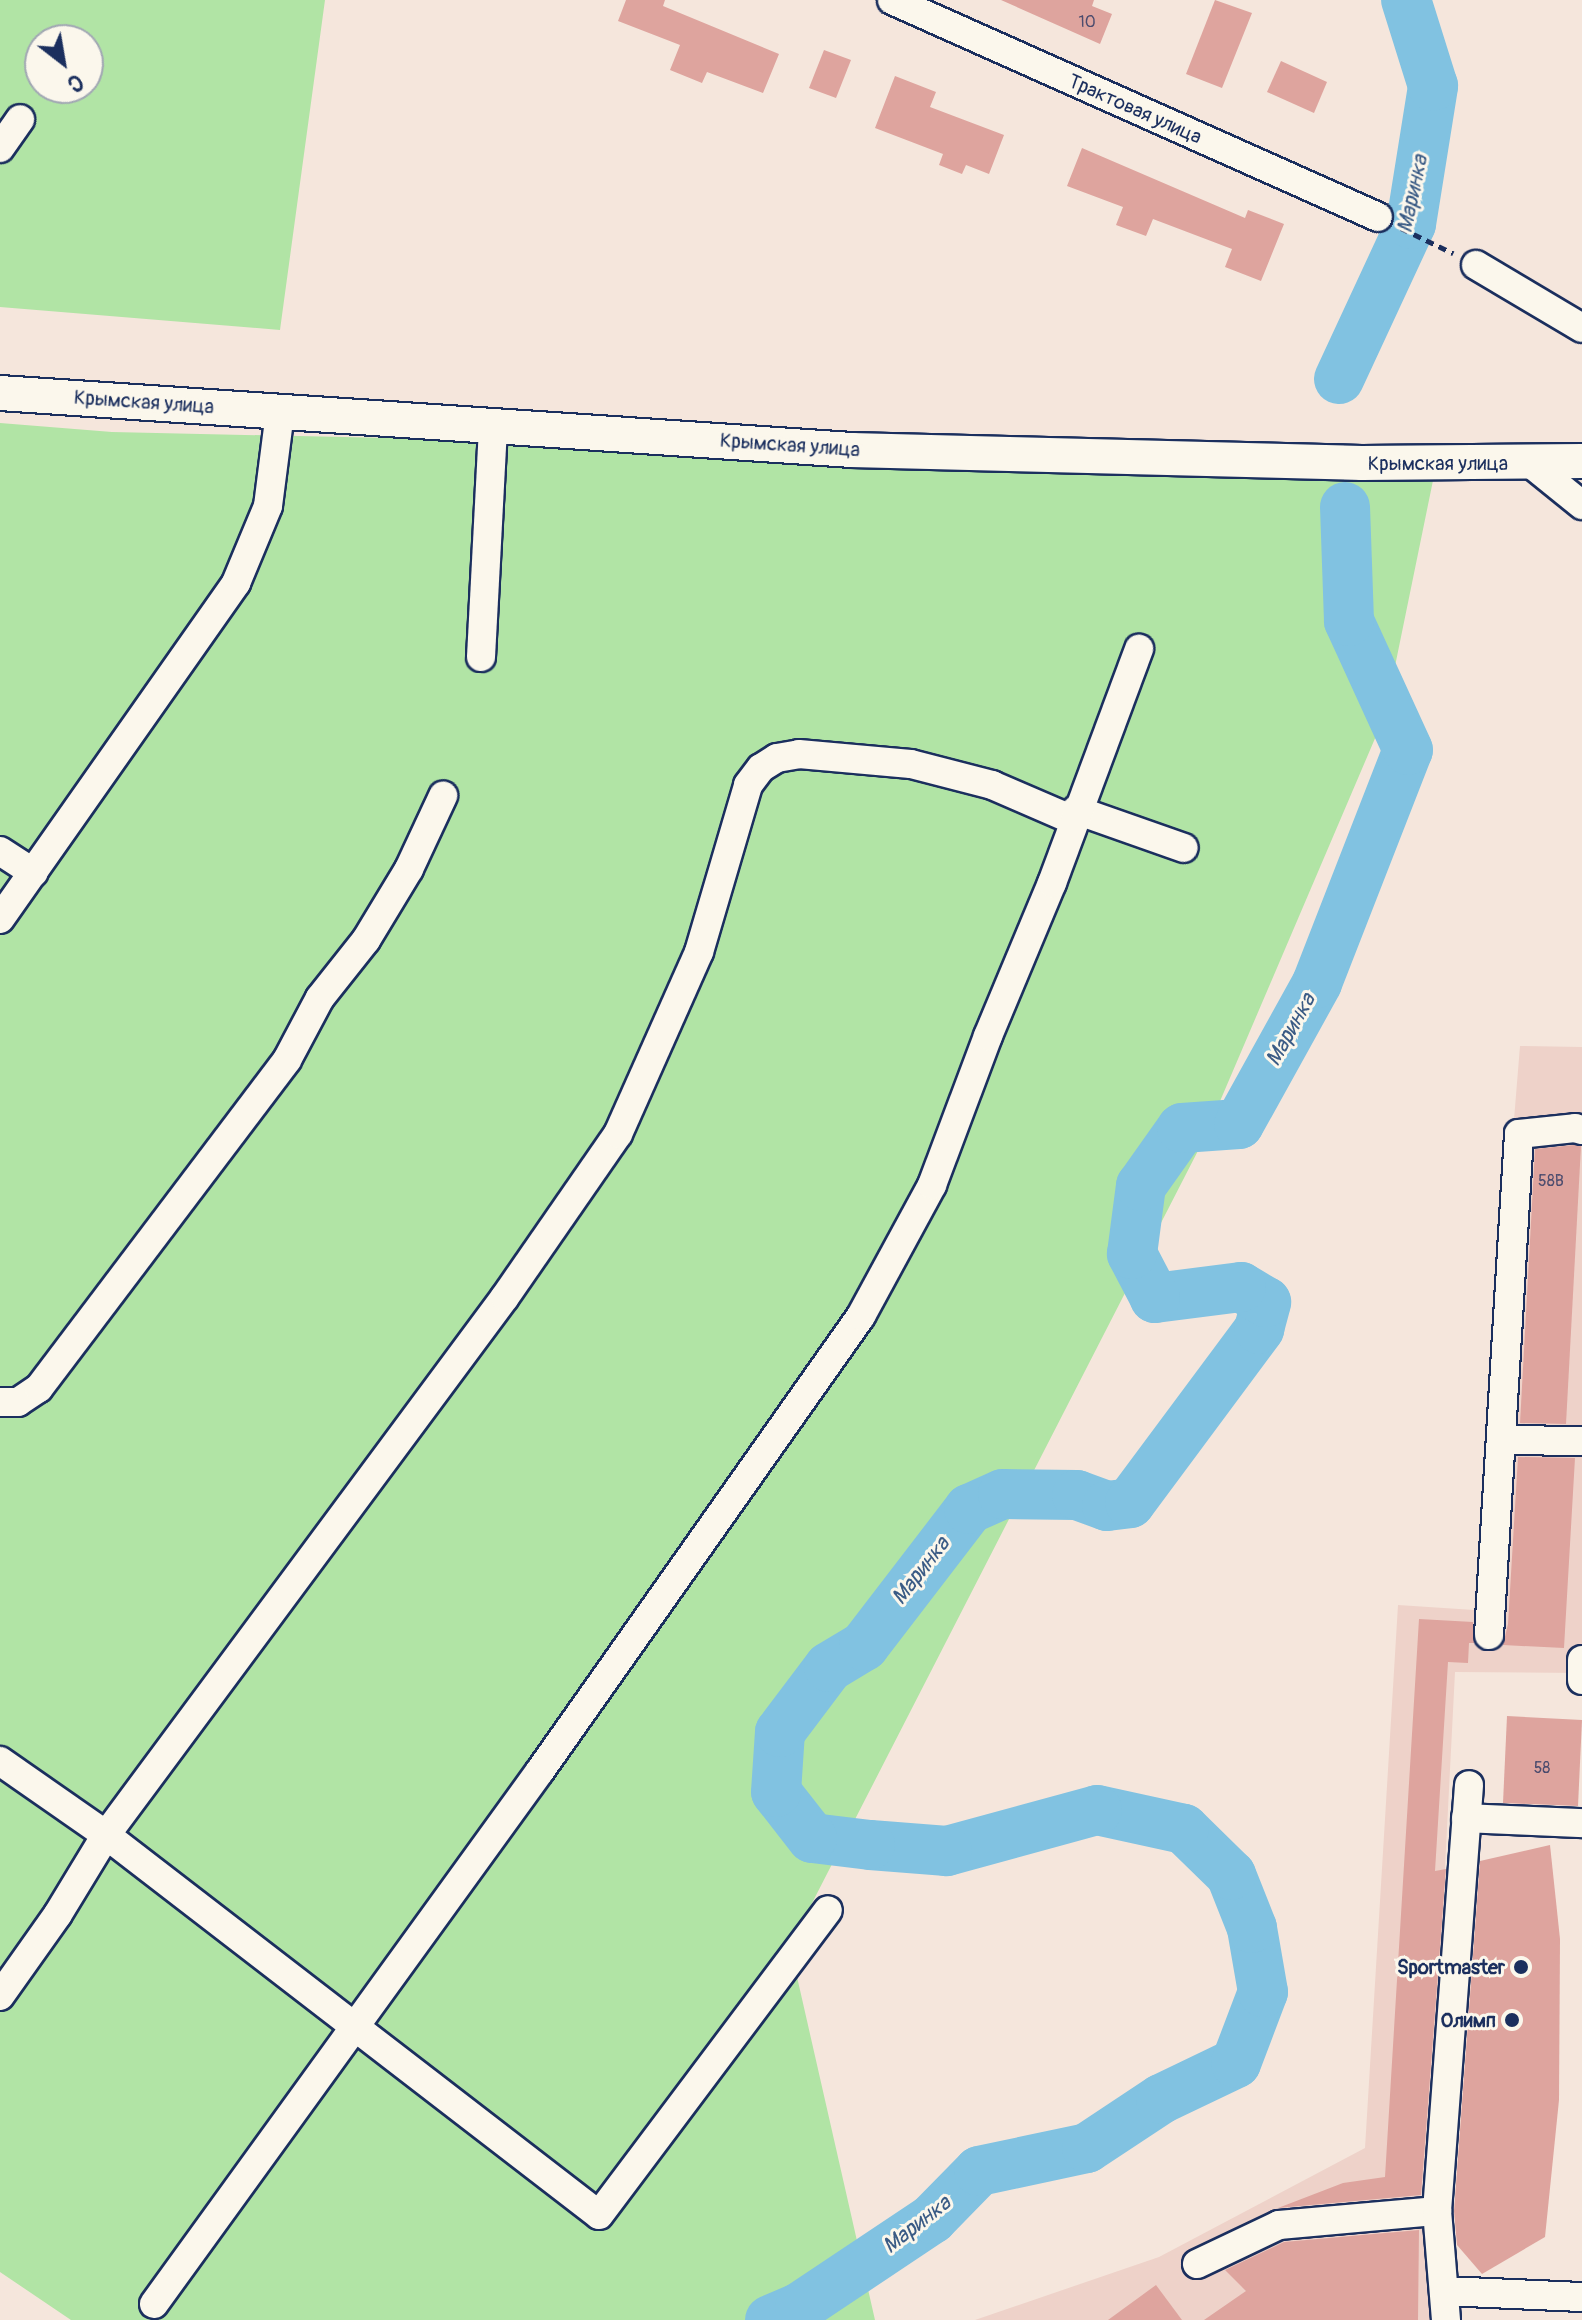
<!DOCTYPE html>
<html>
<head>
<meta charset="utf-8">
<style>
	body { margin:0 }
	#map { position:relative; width:1582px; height:2320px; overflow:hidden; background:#f5e6dc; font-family:Pangolin,sans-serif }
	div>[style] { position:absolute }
	.built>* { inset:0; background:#eed2c9 }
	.green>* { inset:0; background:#b1e4a5 }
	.river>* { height:50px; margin:-25px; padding:0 25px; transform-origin:25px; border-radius:25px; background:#81c2e1 }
	.building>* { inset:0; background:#dea49e }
	.path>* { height:5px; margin-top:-2.5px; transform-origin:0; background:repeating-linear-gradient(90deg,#1b2f5e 0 8px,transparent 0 14px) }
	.roads { filter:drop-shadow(2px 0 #1b2f5e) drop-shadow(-2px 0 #1b2f5e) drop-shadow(0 2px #1b2f5e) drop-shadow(0 -2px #1b2f5e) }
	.minor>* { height:28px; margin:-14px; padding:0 14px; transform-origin:14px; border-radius:14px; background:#fbf7ec }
	.major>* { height:34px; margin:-17px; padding:0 17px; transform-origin:17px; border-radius:17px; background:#fbf7ec }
	.dots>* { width:22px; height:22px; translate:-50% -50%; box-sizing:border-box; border:4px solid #fbf7ec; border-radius:50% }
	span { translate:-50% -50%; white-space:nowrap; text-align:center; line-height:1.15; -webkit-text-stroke:6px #fbf7ec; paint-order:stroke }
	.number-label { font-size:16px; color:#4c4c6e }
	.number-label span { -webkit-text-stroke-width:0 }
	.street-label { font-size:20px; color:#1b2f5e }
	.poi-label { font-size:20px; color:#1b2f5e; font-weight:700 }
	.right { translate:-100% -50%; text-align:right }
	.water-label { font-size:22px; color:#3a5b85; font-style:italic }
	.north { position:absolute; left:24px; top:24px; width:80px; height:80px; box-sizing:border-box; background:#fbf7ec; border:2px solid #a1a7b3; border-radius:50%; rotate:149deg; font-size:22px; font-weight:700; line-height:32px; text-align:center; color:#1b2f5e }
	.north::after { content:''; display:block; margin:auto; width:28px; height:36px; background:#1b2f5e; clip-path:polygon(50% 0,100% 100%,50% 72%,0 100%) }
</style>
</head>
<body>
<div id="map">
	<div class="built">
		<i style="clip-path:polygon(1520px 1046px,1582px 1047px,1582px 1673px,1455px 1672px,1426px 2239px,1432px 2320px,975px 2320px,1159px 2257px,1365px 2148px,1398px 1605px,1474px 1610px)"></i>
	</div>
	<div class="green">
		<i style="clip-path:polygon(evenodd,0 0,325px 0,280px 330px,0 307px,0 0,40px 40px,88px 40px,88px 88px,40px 88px,40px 40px)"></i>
		<i style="clip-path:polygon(0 423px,112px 432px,1437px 461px,1385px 715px,1203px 1141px,790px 1946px,875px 2320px,71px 2320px,0 2272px)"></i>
	</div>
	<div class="river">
		<i style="left:1339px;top:379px;width:171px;rotate:-65.1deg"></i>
		<i style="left:1411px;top:224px;width:140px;rotate:-80.9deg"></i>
		<i style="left:1433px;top:86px;width:90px;rotate:-107.4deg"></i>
		<i style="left:770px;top:2320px;width:33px;rotate:-23deg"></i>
		<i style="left:800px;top:2307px;width:159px;rotate:-33.7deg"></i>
		<i style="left:932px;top:2219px;width:67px;rotate:-45.6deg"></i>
		<i style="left:979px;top:2171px;width:110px;rotate:-12deg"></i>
		<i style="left:1087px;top:2148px;width:89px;rotate:-33.5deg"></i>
		<i style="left:1161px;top:2099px;width:83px;rotate:-25.6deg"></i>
		<i style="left:1236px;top:2063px;width:76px;rotate:-69.2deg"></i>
		<i style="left:1263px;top:1992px;width:65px;rotate:-99.8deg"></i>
		<i style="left:1252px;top:1928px;width:57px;rotate:-111.6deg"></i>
		<i style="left:1231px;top:1875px;width:66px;rotate:-135.6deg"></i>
		<i style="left:1184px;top:1829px;width:89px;rotate:-167.7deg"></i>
		<i style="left:1097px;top:1810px;width:156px;rotate:164.7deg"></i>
		<i style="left:947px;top:1851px;width:77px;rotate:-175.5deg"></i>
		<i style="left:870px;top:1845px;width:58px;rotate:-173.1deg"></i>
		<i style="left:812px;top:1838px;width:58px;rotate:-128deg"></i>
		<i style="left:776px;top:1792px;width:60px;rotate:-86.2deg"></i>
		<i style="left:780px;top:1732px;width:81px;rotate:-53deg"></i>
		<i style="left:829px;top:1667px;width:41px;rotate:-31deg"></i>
		<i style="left:864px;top:1646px;width:173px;rotate:-52.5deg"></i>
		<i style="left:969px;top:1509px;width:37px;rotate:-24deg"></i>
		<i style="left:1003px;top:1494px;width:74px;rotate:0.8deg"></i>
		<i style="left:1077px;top:1495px;width:32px;rotate:20deg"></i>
		<i style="left:1107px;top:1506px;width:23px;rotate:-7deg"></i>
		<i style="left:1130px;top:1503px;width:217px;rotate:-53.4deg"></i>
		<i style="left:1259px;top:1329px;width:28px;rotate:-75deg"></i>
		<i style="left:1266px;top:1302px;width:29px;rotate:-149deg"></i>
		<i style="left:1241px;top:1287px;width:87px;rotate:172.7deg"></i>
		<i style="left:1155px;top:1298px;width:50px;rotate:-117.6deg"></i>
		<i style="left:1132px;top:1254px;width:69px;rotate:-82.5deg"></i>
		<i style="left:1141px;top:1186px;width:71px;rotate:-54.7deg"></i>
		<i style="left:1182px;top:1128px;width:57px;rotate:-4deg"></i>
		<i style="left:1239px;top:1124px;width:161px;rotate:-61deg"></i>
		<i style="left:1317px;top:983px;width:250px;rotate:-68.7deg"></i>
		<i style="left:1408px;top:750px;width:142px;rotate:-114.6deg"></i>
		<i style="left:1349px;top:621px;width:114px;rotate:-92deg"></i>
	</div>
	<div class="building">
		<i style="clip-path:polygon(626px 0,665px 0,663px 6px,779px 54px,763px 93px,707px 72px,702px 83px,670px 70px,680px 45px,618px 21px)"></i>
		<i style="clip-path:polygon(1001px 0,1094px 0,1092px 6px,1112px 14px,1100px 44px)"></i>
		<i style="clip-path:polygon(1215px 0,1252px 13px,1222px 88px,1186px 74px)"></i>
		<i style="clip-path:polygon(824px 50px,851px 60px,836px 98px,809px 88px)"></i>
		<i style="clip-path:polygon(1281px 61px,1327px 82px,1314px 113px,1267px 92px)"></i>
		<i style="clip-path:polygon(895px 76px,936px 92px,930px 107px,1004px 135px,989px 174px,966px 165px,962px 174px,939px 165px,943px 154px,875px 128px)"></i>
		<i style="clip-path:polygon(1082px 148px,1245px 218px,1248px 210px,1284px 224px,1261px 281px,1225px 267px,1232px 249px,1153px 219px,1146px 236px,1116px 225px,1123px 207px,1067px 186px)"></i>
		<i style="clip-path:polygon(1574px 1145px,1581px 1146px,1566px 1424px,1520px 1423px,1535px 1149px)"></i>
		<i style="clip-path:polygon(1518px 1457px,1575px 1458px,1564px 1648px,1503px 1645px,1508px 1624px)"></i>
		<i style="clip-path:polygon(1419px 1619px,1473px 1622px,1474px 1643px,1469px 1643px,1468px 1663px,1448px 1662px,1435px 1871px,1446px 1869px,1421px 2195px,1278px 2208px,1343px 2183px,1385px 2177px)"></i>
		<i style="clip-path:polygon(1507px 1716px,1582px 1720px,1578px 1806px,1503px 1803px)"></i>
		<i style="clip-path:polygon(1550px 1845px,1560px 1939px,1559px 2100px,1545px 2237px,1482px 2274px,1457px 2245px,1454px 2211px,1480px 1861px)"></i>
		<i style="clip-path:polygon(1419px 2230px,1418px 2320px,1204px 2320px,1246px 2291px,1225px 2270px,1284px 2242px)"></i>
		<i style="clip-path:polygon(1156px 2285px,1182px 2320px,1108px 2320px)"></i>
	</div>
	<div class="path">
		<i style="left:1401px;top:228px;width:58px;rotate:25.7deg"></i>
	</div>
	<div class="roads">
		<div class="minor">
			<i style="left:892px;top:0;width:532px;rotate:24.06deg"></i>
			<i style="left:0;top:148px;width:35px;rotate:-55deg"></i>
			<i style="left:1476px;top:265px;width:123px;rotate:30.7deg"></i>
			<i style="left:1530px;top:463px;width:67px;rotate:38.9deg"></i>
			<i style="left:481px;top:657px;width:231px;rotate:-87deg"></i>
			<i style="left:1076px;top:810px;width:114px;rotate:19.4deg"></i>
			<i style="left:0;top:851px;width:40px;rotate:32.9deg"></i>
			<i style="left:0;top:919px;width:411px;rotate:-54.9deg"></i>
			<i style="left:236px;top:583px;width:83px;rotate:-67.4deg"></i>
			<i style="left:268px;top:506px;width:95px;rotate:-82.7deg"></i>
			<i style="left:0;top:1402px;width:18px"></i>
			<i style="left:18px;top:1402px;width:25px;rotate:-34deg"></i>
			<i style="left:39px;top:1388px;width:411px;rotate:-52.9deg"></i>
			<i style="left:287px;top:1060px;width:70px;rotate:-62deg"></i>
			<i style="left:320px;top:998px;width:74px;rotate:-51.6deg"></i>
			<i style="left:366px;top:940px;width:83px;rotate:-58.8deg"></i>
			<i style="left:409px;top:869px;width:81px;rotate:-65deg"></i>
			<i style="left:1502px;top:1440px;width:80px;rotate:0.7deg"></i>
			<i style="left:1489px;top:1635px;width:502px;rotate:-86.57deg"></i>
			<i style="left:1519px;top:1134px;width:56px;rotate:-6.1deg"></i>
			<i style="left:1575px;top:1128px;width:7px;rotate:16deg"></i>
			<i style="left:1582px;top:1660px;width:20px;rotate:90deg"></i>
			<i style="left:0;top:1761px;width:129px;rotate:34.9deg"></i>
			<i style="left:106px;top:1835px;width:622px;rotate:37.62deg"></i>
			<i style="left:599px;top:2215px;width:381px;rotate:-53.1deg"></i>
			<i style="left:1466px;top:1818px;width:116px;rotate:2.5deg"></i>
			<i style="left:0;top:1996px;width:100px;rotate:-54.7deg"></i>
			<i style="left:58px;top:1914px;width:92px;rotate:-58.7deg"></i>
			<i style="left:106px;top:1835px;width:670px;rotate:-53.44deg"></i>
			<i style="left:505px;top:1297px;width:198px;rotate:-55.3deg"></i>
			<i style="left:618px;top:1134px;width:199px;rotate:-66deg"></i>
			<i style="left:699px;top:952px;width:174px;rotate:-73.6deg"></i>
			<i style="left:748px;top:785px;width:21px;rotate:-53deg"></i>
			<i style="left:761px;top:768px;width:19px;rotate:-32deg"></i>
			<i style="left:777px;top:758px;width:22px;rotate:-10deg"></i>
			<i style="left:799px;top:754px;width:112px;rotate:5.1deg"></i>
			<i style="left:911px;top:764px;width:84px;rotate:14.5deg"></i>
			<i style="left:992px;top:785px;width:88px;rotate:23.4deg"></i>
			<i style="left:1197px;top:2264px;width:91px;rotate:-25.4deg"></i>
			<i style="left:1279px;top:2225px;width:159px;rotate:-5.1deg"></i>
			<i style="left:1444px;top:2291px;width:138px;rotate:2.5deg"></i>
			<i style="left:154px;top:2304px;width:658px;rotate:-54.09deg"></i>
			<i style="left:540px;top:1771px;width:557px;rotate:-54.8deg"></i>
			<i style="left:861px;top:1316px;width:149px;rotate:-61.5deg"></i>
			<i style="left:932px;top:1185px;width:159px;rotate:-69.4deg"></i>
			<i style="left:988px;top:1036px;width:166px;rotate:-67.3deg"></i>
			<i style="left:1052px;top:883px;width:250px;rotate:-69.6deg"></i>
			<i style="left:1446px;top:2320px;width:109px;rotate:-94.7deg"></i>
			<i style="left:1437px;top:2211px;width:427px;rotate:-85.7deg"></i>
		</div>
		<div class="major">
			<i style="left:0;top:393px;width:853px;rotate:3.83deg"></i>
			<i style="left:851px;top:450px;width:511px;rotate:1.46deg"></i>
			<i style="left:1362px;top:463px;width:220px;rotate:-0.5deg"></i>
		</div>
	</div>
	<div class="dots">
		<i style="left:1521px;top:1967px;background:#1b2f5e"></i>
		<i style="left:1512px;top:2020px;background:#1b2f5e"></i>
	</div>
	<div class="number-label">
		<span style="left:1087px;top:22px">10</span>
		<span style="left:1551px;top:1181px">58В</span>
		<span style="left:1542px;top:1768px">58</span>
	</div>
	<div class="street-label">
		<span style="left:1135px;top:109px;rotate:24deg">Трактовая улица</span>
		<span style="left:144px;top:402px;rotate:4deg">Крымская улица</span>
		<span style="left:790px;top:445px;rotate:4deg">Крымская улица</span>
		<span style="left:1438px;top:463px">Крымская улица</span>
	</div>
	<div class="poi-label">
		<span class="right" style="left:1505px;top:1967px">Sportmaster</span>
		<span class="right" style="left:1496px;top:2020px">Олимп</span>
	</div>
	<div class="water-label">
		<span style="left:1413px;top:194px;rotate:-78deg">Маринка</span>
		<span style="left:1291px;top:1030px;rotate:-61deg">Маринка</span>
		<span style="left:921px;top:1571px;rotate:-52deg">Маринка</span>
		<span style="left:917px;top:2225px;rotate:-38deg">Маринка</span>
	</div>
	<div class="north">С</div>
</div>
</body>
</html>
